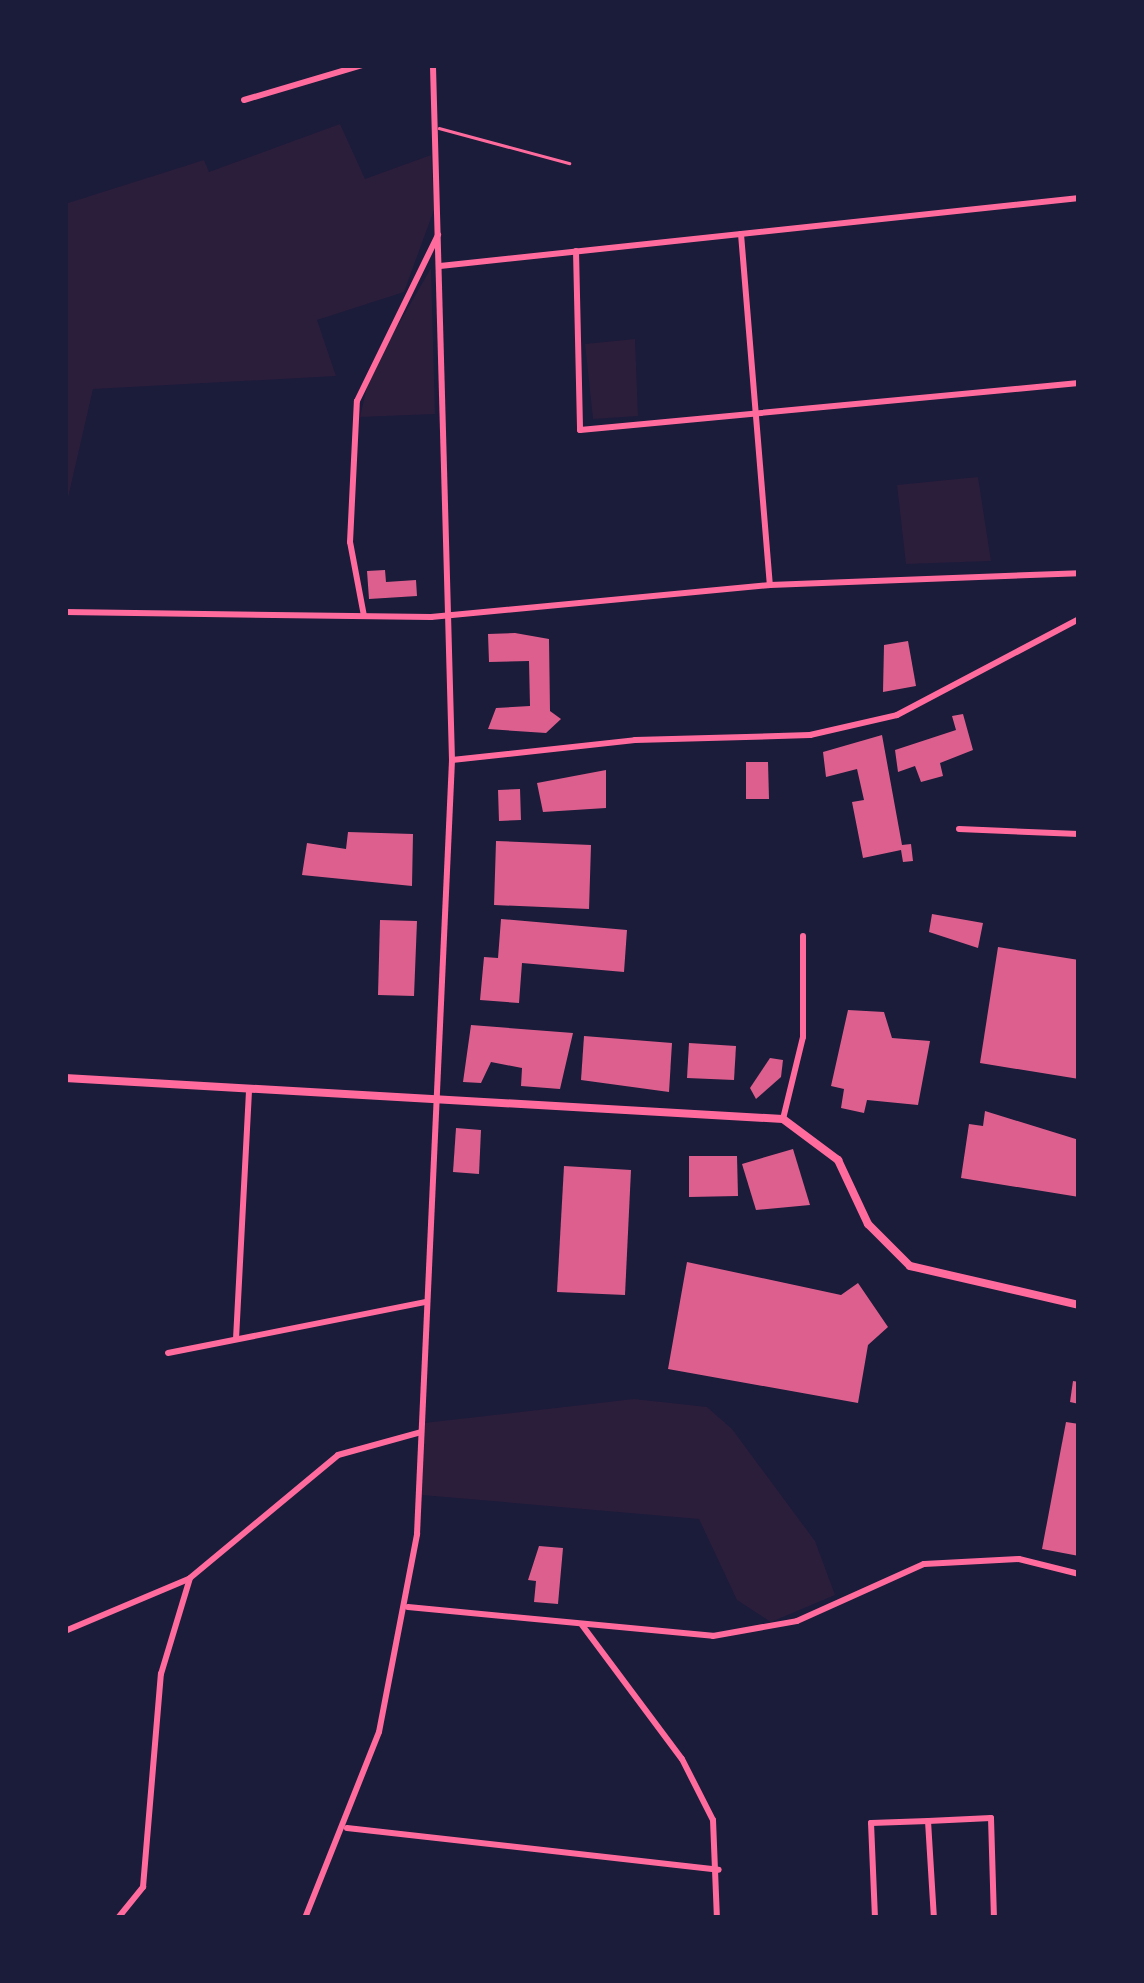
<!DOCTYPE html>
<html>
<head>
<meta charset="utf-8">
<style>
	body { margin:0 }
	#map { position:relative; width:1144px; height:1983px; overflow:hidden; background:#1b1b3a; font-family:"Asap Condensed",sans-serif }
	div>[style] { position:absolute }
	.green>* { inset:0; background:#2a1e3b }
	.building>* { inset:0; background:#dd5f8e }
	.service>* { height:2.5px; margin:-1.25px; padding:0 1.25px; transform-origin:1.25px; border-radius:1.25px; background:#ff6b9d }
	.minor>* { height:6px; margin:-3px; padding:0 3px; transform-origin:3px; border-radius:3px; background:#ff6b9d }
	.tertiary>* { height:8px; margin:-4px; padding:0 4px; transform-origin:4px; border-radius:4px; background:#ff6b9d }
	span { translate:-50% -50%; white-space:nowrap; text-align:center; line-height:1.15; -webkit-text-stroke:8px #1b1b3a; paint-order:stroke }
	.frame { position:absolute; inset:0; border:68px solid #1b1b3a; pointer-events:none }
</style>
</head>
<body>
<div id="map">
	<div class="green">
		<i style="clip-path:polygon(340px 124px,365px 179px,431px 155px,434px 210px,404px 292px,317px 320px,336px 376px,93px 389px,65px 511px,65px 204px,204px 160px,209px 172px)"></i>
		<i style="clip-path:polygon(431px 268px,435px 414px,360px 417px,370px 374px)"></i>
		<i style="clip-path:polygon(635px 339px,638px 416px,593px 419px,585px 344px)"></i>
		<i style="clip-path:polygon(978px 477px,991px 561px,906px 564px,897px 485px)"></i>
		<i style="clip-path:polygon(634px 1399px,707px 1407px,732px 1429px,815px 1541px,835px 1595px,771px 1622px,737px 1600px,699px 1519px,422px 1495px,424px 1423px)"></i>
	</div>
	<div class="building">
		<i style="clip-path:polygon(385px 570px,386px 582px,416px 580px,417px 596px,369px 599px,367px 571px)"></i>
		<i style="clip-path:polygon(515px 633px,549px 639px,550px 711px,561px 719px,546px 733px,488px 729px,496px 708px,530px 706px,529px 661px,489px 662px,488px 634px)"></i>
		<i style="clip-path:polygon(908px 641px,916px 686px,883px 692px,884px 645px)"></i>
		<i style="clip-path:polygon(963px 714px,973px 750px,940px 763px,943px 776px,921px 782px,915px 766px,898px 772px,895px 750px,956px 730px,952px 716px)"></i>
		<i style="clip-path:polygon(882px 735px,902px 845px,911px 844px,913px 861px,903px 862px,901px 850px,863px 858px,852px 802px,864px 800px,857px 769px,826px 777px,823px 752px)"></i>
		<i style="clip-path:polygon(746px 762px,768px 762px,769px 799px,746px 799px)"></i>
		<i style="clip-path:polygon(606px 770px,606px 808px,543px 812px,537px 783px)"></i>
		<i style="clip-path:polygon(520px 789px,521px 820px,499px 821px,498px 790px)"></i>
		<i style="clip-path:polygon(348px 832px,413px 834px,412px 886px,302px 875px,307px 843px,346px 849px)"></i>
		<i style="clip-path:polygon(496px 841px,591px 845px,589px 909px,494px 905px)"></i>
		<i style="clip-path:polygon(932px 914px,983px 923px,978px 948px,929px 932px)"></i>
		<i style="clip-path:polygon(501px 919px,627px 930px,624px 972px,522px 963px,519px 1003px,480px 1000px,484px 957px,498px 958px)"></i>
		<i style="clip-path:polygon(380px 920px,417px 921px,414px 996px,378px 995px)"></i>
		<i style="clip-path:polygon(998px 947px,1079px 960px,1079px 1079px,980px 1063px)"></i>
		<i style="clip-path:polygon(848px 1010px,884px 1012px,892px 1038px,930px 1041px,918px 1105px,867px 1100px,864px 1113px,841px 1108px,844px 1089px,831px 1086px)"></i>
		<i style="clip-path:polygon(471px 1025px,573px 1033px,560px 1089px,521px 1086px,522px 1068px,491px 1062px,481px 1083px,463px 1082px)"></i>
		<i style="clip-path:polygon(584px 1036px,672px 1043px,669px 1092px,581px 1080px)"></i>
		<i style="clip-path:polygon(689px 1043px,736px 1046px,734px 1080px,687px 1078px)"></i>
		<i style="clip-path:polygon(770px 1058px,783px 1060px,781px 1077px,756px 1099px,750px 1088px)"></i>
		<i style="clip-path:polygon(985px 1111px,1079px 1140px,1079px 1197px,961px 1178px,969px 1124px,983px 1126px)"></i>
		<i style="clip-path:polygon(456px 1128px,481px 1130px,479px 1174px,453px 1172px)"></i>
		<i style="clip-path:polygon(793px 1149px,810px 1205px,756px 1210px,742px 1164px)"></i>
		<i style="clip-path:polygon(689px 1156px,737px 1156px,738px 1196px,689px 1197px)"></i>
		<i style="clip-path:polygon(564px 1166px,631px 1170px,625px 1295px,557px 1292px)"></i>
		<i style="clip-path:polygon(687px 1262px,841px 1295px,858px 1283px,888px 1327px,868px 1345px,858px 1403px,668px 1369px)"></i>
		<i style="clip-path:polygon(1073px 1381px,1079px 1382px,1079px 1404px,1070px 1402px)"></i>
		<i style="clip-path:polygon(1066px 1422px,1079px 1424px,1079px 1556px,1042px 1549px)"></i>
		<i style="clip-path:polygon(539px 1546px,563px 1548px,558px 1604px,534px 1602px,536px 1581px,528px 1580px)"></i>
	</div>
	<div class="service">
		<i style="left:439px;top:128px;width:135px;rotate:15.1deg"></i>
	</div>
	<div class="minor">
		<i style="left:244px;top:100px;width:123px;rotate:-16.5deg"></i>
		<i style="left:741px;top:234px;width:352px;rotate:85.3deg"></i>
		<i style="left:576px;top:251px;width:179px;rotate:88.7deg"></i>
		<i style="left:580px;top:430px;width:501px;rotate:-5.38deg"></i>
		<i style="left:440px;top:266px;width:643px;rotate:-6.07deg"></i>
		<i style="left:65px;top:612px;width:366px;rotate:0.8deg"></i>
		<i style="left:431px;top:617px;width:341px;rotate:-5.4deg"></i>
		<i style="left:770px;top:585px;width:309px;rotate:-2.2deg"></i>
		<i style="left:364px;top:616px;width:75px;rotate:-100.7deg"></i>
		<i style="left:350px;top:542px;width:141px;rotate:-87.2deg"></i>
		<i style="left:357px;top:401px;width:185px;rotate:-64deg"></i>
		<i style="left:452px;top:760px;width:184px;rotate:-6.2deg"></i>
		<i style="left:635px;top:740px;width:175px;rotate:-1.6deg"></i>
		<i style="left:810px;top:735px;width:89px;rotate:-12.9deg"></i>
		<i style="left:897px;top:715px;width:206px;rotate:-27.8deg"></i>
		<i style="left:959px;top:829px;width:120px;rotate:2.4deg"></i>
		<i style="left:783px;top:1119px;width:84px;rotate:-76.3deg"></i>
		<i style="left:803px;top:1037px;width:101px;rotate:-90deg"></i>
		<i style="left:236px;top:1339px;width:248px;rotate:-87deg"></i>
		<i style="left:168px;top:1353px;width:263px;rotate:-11.2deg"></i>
		<i style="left:408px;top:1607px;width:306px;rotate:5.4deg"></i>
		<i style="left:713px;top:1636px;width:85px;rotate:-10.1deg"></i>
		<i style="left:797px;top:1621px;width:139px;rotate:-24.2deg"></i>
		<i style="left:924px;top:1564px;width:95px;rotate:-3deg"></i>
		<i style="left:1019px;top:1559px;width:62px;rotate:14deg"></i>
		<i style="left:582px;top:1625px;width:167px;rotate:53.3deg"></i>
		<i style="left:682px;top:1759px;width:68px;rotate:63.1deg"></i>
		<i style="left:713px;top:1820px;width:98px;rotate:87.7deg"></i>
		<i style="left:65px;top:1631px;width:134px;rotate:-22.8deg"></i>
		<i style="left:928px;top:1821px;width:63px;rotate:-2.7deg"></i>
		<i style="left:991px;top:1818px;width:100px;rotate:88.3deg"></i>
		<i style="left:347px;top:1828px;width:374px;rotate:6.4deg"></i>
		<i style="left:118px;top:1918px;width:40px;rotate:-51deg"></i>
		<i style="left:143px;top:1887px;width:214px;rotate:-85.2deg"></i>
		<i style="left:161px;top:1674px;width:100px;rotate:-73.2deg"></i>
		<i style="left:190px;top:1578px;width:192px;rotate:-39.7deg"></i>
		<i style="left:338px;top:1455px;width:86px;rotate:-15.5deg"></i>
		<i style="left:305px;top:1918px;width:200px;rotate:-68.3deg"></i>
		<i style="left:379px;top:1732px;width:202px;rotate:-79.1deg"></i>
		<i style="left:417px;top:1534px;width:775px;rotate:-87.41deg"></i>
		<i style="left:452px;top:760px;width:695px;rotate:-91.57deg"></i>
		<i style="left:875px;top:1918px;width:95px;rotate:-92.4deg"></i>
		<i style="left:871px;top:1823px;width:57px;rotate:-2deg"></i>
		<i style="left:928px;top:1821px;width:97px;rotate:86.5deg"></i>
	</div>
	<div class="tertiary">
		<i style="left:65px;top:1078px;width:719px;rotate:3.27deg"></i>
		<i style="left:783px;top:1119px;width:69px;rotate:36.7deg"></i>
		<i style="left:838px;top:1160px;width:71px;rotate:64.9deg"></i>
		<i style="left:868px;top:1224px;width:59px;rotate:45deg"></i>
		<i style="left:910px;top:1266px;width:173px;rotate:13deg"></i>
	</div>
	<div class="frame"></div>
</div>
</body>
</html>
